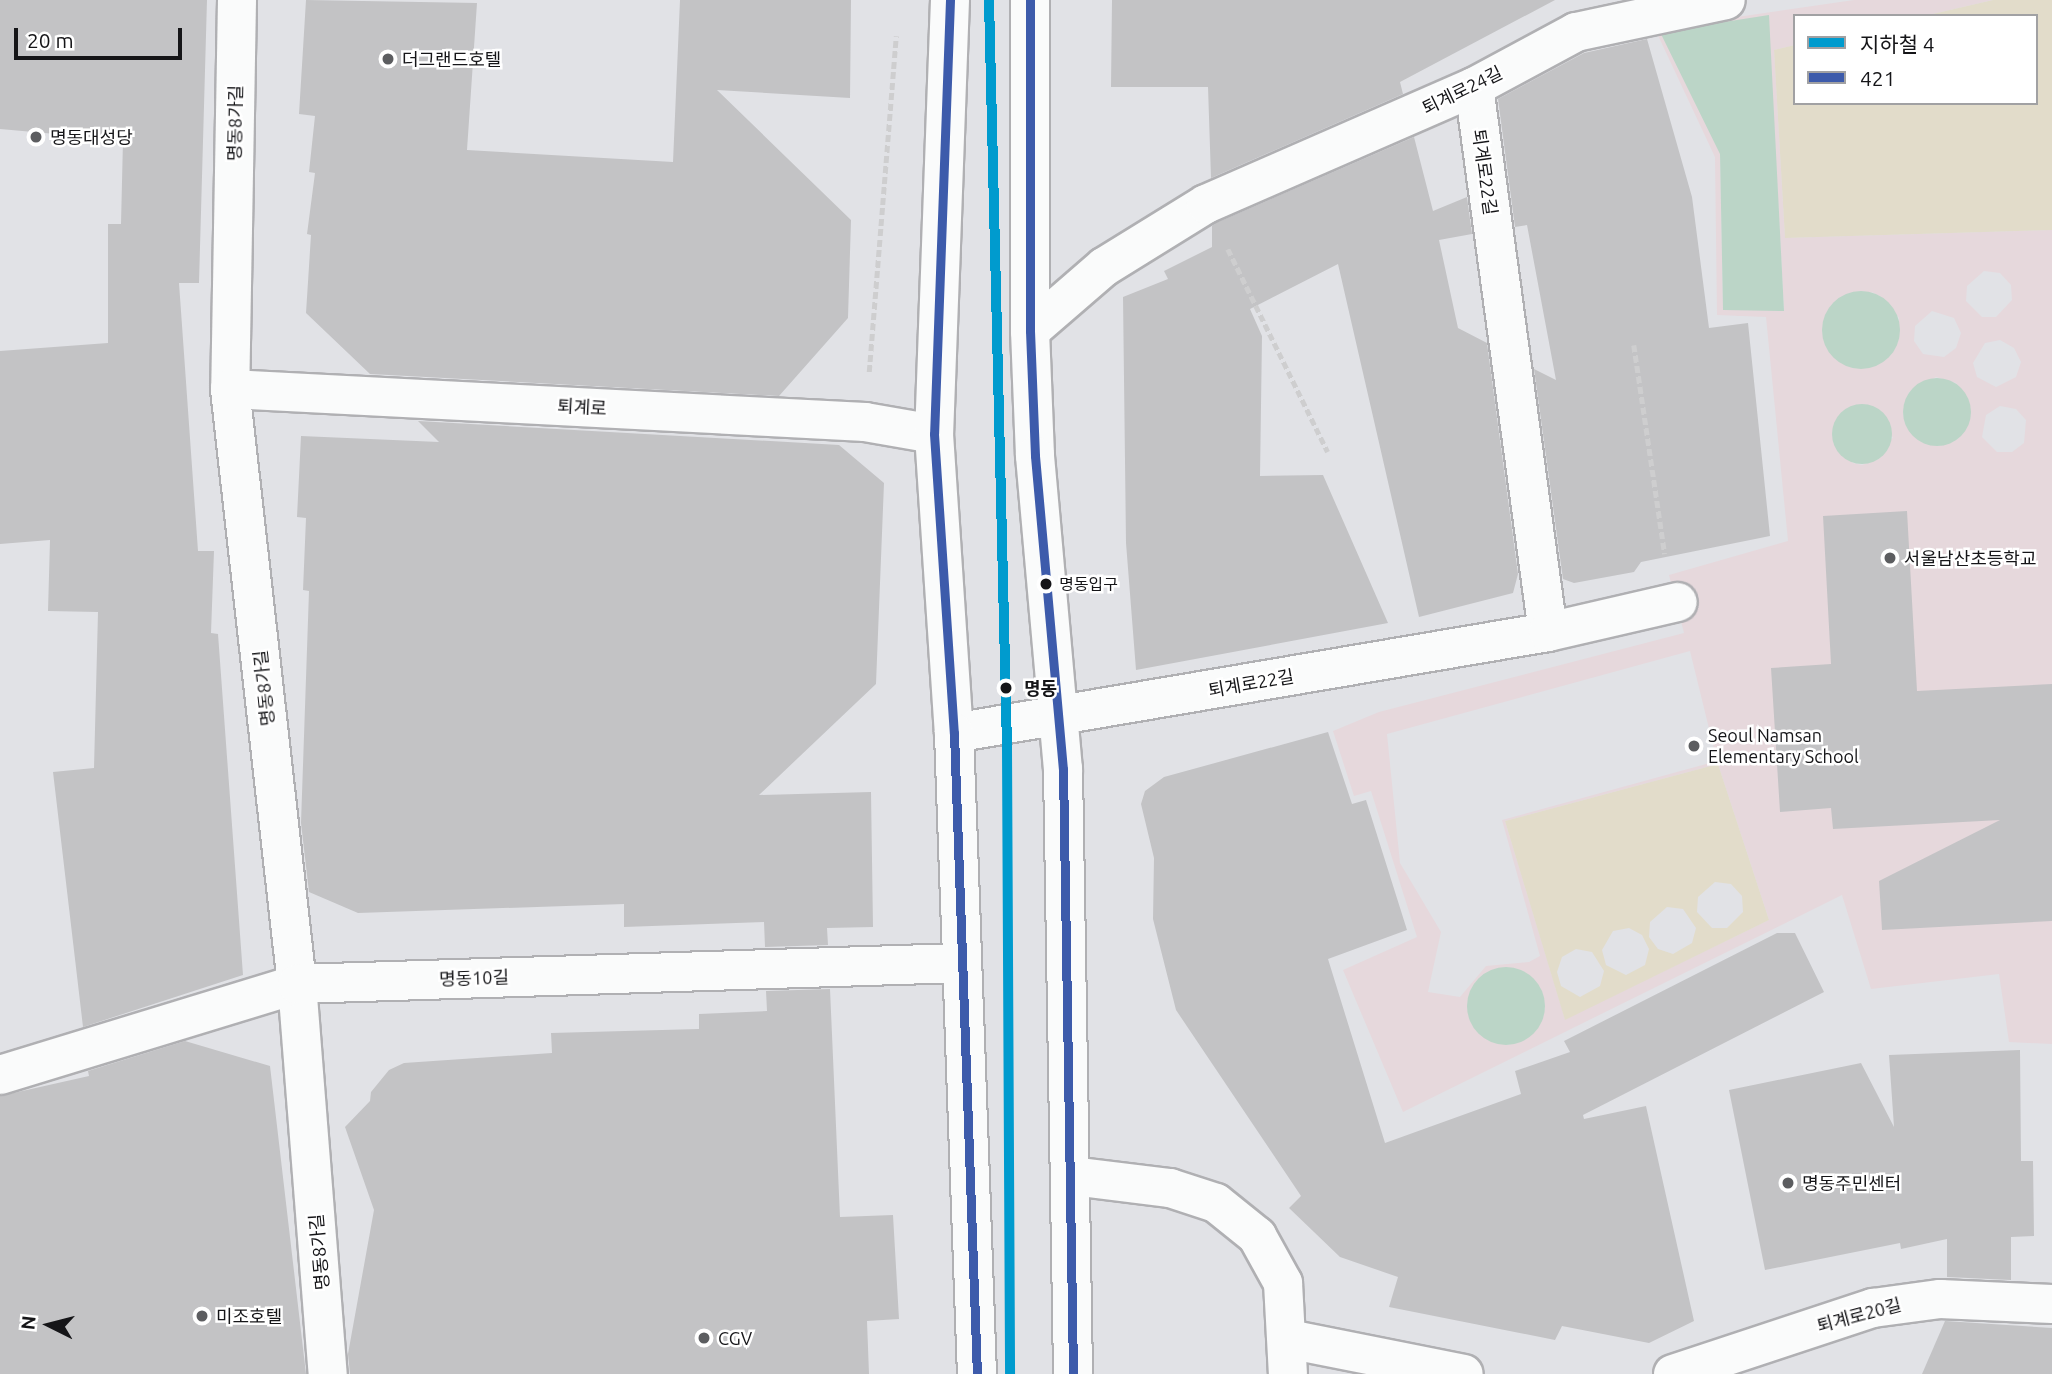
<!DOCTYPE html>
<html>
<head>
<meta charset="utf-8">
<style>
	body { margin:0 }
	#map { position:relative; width:2052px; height:1374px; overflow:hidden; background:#e1e2e6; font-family:Ubuntu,"Noto Sans KR",sans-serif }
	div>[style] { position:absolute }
	.education>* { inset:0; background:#e6d8dc }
	.green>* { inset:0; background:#bbd5c7 }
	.round { border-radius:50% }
	.sand>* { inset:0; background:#e2dcca }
	.building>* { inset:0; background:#c3c3c5 }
	.path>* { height:4.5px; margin-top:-2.25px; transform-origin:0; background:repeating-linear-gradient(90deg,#cececf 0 7px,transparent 0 10.5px) }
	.roads { filter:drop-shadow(2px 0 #b0b0b3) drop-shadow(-2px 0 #b0b0b3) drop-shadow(0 2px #b0b0b3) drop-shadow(0 -2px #b0b0b3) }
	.street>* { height:38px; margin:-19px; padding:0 19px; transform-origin:19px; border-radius:19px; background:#fafbfb }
	.primary>* { height:38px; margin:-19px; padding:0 19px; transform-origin:19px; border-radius:19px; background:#fafbfb }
	.bus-1>* { height:9px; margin:-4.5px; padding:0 4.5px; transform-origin:4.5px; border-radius:4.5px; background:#3d5bab }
	.metro-1>* { height:10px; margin:-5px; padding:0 5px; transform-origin:5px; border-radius:5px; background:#009bce }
	.dots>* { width:19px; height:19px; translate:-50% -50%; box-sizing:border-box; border:4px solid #fff; border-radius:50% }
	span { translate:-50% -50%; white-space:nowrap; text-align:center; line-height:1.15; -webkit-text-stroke:5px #fff; paint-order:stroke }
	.bus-label { font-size:16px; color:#151518 }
	.left { translate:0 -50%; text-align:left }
	.poi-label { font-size:18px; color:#151518 }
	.street-label { font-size:18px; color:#151518 }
	.stop-label { font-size:18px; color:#151518; font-weight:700 }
	.legend { position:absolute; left:1793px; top:14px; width:245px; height:91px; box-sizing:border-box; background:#fff; border:2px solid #a1a1a3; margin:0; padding:9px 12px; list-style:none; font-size:21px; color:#151518 }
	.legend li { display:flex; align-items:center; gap:14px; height:35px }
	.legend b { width:35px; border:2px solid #a1a1a3 }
	.north { position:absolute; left:14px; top:1290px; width:70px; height:70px; -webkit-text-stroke:5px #fff; paint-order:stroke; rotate:276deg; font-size:19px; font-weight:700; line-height:28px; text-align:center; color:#151518 }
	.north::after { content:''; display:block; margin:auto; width:24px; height:32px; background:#151518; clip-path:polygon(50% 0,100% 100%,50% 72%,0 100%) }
	.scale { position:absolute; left:14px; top:28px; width:168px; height:32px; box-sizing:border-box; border:4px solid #151518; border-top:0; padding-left:9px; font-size:21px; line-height:24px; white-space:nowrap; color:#151518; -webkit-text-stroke:5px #fff; paint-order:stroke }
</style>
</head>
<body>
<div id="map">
	<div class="education">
		<i style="clip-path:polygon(evenodd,1854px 0,1993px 0,1924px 16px,1795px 16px,1795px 45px,1774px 50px,1785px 238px,2052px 230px,2052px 1044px,2009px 1042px,1999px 974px,1871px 989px,1842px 895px,1403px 1112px,1343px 970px,1417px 937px,1371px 791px,1354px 796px,1333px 731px,1379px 712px,1684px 633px,1669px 575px,1788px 541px,1766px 317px,1717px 315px,1715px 157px,1655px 29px,1854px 0,1768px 16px,1784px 310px,1723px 309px,1720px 154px,1768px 16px,1854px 0,1984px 271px,2000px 273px,2011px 285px,2012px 300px,1996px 317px,1982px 317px,1966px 301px,1967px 286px,1984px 271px,1854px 0,1872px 292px,1883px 298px,1899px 318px,1898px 343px,1853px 368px,1834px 357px,1872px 292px,1854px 0,1932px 311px,1954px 318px,1961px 333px,1956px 348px,1944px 357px,1923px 354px,1914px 341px,1915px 326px,1932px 311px,1854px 0,2000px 340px,2014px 348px,2021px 362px,2016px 377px,1996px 387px,1977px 377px,1973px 363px,1985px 343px,2000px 340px,1854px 0,1936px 377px,1956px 383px,1969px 400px,1958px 439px,1939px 446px,1918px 440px,1905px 423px,1903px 413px,1909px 392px,1936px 377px,1854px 0,2000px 406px,2016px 409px,2026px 420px,2024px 443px,2012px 452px,1997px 452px,1982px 437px,1986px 415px,2000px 406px,1854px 0,1833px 426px,1893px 437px,1879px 459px,1862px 465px,1853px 463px,1834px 445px,1833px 426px,1854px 0,1690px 651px,1717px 761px,1502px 820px,1540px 956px,1529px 962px,1486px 966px,1460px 997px,1428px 992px,1441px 932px,1400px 863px,1387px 734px,1690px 651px,1854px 0,1718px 764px,1769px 920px,1565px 1019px,1505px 821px,1718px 764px,1854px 0,1503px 968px,1516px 969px,1543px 995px,1545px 1008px,1542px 1019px,1509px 1045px,1487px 1040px,1490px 971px,1503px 968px)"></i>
	</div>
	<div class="green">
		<i style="clip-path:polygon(1769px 15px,1784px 311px,1723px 310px,1720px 154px,1660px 32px)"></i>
		<i class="round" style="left:1822px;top:291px;width:78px;height:78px"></i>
		<i class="round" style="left:1903px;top:378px;width:68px;height:68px"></i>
		<i class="round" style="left:1832px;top:404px;width:60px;height:60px"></i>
		<i class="round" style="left:1467px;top:967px;width:78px;height:78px"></i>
	</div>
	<div class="sand">
		<i style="clip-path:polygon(1993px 0,2052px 0,2052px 230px,1785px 238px,1774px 50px,1795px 45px,1795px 103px,2036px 103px,2036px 16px,1924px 16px)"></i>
		<i style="clip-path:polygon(evenodd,1718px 764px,1769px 920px,1565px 1020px,1505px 821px,1718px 764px,1715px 882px,1731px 884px,1742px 896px,1743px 912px,1727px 928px,1712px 928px,1697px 912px,1698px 897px,1715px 882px,1718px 764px,1667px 907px,1683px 909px,1696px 928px,1692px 943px,1673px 954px,1658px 949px,1649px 937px,1650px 922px,1667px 907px,1718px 764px,1629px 928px,1642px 935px,1649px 949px,1645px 965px,1626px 975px,1606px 965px,1602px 950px,1613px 931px,1629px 928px,1718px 764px,1576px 949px,1592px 952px,1604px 971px,1600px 986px,1580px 997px,1561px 986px,1557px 972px,1562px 957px,1576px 949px)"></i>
	</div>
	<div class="building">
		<i style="clip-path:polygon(0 0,207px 0,199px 283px,179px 283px,198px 551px,214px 551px,211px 633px,218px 634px,243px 975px,83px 1027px,53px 772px,94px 768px,98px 612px,48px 611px,50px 540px,0 544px,0 351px,108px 343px,108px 224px,121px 224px,123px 140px,0 129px)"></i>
		<i style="clip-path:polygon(306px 0,477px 3px,467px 150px,673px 162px,680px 0,851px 0,850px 98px,717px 90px,851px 220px,848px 318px,779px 396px,370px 374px,306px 313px,311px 235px,307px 234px,315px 173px,309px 172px,315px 116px,299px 114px)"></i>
		<i style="clip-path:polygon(1112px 0,1555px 0,1400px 82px,1403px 94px,1211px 178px,1208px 87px,1111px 87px)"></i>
		<i style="clip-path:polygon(1647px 39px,1692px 197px,1709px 328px,1748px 323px,1770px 536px,1641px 562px,1634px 572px,1574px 583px,1563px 579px,1534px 369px,1556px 380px,1527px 225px,1515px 227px,1498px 99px,1584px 53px)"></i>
		<i style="clip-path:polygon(1414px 137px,1433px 211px,1467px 197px,1472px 234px,1439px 240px,1458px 328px,1487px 343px,1518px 574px,1513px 593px,1419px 617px,1338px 264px,1250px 309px,1262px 336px,1260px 476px,1323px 475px,1388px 623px,1136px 670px,1126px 543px,1123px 297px,1168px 279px,1164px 271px,1212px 247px,1212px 226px,1216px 223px)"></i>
		<i style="clip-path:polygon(418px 421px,839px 445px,884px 483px,876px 684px,759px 795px,871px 792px,873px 927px,827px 928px,828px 945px,765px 947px,764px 922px,624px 927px,624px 904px,358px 913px,309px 892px,301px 823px,309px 591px,303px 590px,306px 518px,297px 517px,301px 436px,439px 442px)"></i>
		<i style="clip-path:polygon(1907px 511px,1917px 691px,2052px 684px,2052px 921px,1882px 930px,1879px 881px,2000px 820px,1833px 829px,1831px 808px,1780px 812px,1771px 668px,1831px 664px,1823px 516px)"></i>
		<i style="clip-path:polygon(1328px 732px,1352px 804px,1366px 800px,1407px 930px,1328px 959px,1385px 1143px,1521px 1094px,1515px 1071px,1570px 1052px,1564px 1041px,1777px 933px,1795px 933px,1824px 992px,1583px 1115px,1584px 1119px,1646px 1106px,1694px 1321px,1649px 1343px,1562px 1326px,1555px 1340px,1389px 1307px,1398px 1277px,1340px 1257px,1289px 1208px,1301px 1196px,1176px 1010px,1153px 919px,1154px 858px,1141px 804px,1145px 791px,1164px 777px)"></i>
		<i style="clip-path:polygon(830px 989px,840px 1217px,893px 1215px,899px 1319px,867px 1321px,869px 1374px,350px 1374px,348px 1354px,374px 1210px,345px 1127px,370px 1101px,371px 1092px,389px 1070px,404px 1063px,552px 1053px,551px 1033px,699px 1029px,699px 1014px,767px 1011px,766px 991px)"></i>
		<i style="clip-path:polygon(185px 1041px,270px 1066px,306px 1374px,0 1374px,0 1096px,89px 1076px,88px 1071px)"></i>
		<i style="clip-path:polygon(2020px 1050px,2021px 1161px,2033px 1161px,2034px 1236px,2011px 1237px,2011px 1280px,1947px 1277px,1947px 1239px,1901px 1249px,1900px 1243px,1765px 1270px,1729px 1090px,1861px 1063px,1894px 1127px,1889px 1055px)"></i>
		<i style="clip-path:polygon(1945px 1321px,2052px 1328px,2052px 1374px,1922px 1374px)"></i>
	</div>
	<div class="path">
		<i style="left:1228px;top:249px;width:226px;rotate:63.8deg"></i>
		<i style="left:1634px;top:345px;width:211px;rotate:81.6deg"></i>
		<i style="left:869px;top:372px;width:337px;rotate:-85.4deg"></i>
	</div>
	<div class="roads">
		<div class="street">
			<i style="left:237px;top:0;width:389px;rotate:91deg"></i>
			<i style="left:230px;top:389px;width:599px;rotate:83.58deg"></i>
			<i style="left:297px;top:984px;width:391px;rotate:85.5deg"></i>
			<i style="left:1474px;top:87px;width:550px;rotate:82.27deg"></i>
			<i style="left:1030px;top:331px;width:98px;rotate:-40.9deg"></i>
			<i style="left:1104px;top:267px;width:120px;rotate:-31.7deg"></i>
			<i style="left:1206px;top:204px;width:292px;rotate:-23.6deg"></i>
			<i style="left:1474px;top:87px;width:116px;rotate:-28.3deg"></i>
			<i style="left:1576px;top:32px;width:153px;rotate:-12deg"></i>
			<i style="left:230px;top:389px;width:636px;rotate:2.97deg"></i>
			<i style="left:865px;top:422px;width:70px;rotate:9.9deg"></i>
			<i style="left:954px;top:733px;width:603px;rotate:-9.65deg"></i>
			<i style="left:1548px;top:632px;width:133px;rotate:-13deg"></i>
			<i style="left:0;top:1075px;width:311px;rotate:-17deg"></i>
			<i style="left:297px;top:984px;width:665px;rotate:-1.81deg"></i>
			<i style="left:1072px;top:1176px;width:99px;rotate:7deg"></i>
			<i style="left:1170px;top:1188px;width:48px;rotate:18.1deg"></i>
			<i style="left:1216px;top:1203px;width:53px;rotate:38.8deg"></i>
			<i style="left:1257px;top:1236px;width:54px;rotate:61deg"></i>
			<i style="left:1283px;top:1283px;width:91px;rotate:86.9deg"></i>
			<i style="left:1288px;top:1339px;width:179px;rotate:11.2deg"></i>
			<i style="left:1673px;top:1374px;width:211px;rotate:-18.3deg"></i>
			<i style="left:1873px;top:1308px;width:68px;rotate:-7.7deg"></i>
			<i style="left:1940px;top:1299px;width:112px;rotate:2.6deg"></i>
		</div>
		<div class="primary">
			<i style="left:950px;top:0;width:434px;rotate:92.1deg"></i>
			<i style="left:934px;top:434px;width:300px;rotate:86.2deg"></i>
			<i style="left:954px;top:733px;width:641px;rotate:87.95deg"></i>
			<i style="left:1030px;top:0;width:331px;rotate:90deg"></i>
			<i style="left:1030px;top:331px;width:125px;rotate:87.7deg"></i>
			<i style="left:1035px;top:456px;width:314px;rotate:84.9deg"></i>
			<i style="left:1063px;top:769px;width:605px;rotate:89.05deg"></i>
		</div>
	</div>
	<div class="bus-1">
		<i style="left:950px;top:0;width:434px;rotate:92.1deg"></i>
		<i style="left:934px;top:434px;width:300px;rotate:86.2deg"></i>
		<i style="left:954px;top:733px;width:641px;rotate:87.95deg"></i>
		<i style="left:1030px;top:0;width:331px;rotate:90deg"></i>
		<i style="left:1030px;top:331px;width:125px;rotate:87.7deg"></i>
		<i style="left:1035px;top:456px;width:314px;rotate:84.9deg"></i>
		<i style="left:1063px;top:769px;width:605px;rotate:89.05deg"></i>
	</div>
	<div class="metro-1">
		<i style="left:989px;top:0;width:749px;rotate:88.62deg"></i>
		<i style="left:1007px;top:749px;width:625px;rotate:89.72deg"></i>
	</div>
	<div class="dots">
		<i style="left:388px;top:59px;background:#5c5d60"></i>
		<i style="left:36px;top:137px;background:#5c5d60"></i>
		<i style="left:1890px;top:558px;background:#5c5d60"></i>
		<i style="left:1046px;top:584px;background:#151518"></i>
		<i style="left:1006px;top:688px;background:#151518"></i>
		<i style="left:1694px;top:746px;background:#5c5d60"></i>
		<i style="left:1788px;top:1183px;background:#5c5d60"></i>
		<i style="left:202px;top:1316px;background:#5c5d60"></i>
		<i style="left:704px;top:1338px;background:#5c5d60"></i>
	</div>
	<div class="bus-label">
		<span class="left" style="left:1059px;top:584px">명동입구</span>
	</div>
	<div class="poi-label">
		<span class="left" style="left:402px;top:59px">더그랜드호텔</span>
		<span class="left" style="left:50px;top:137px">명동대성당</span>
		<span class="left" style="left:1904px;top:558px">서울남산초등학교</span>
		<span class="left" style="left:1708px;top:746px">Seoul Namsan<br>Elementary School</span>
		<span class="left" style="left:1802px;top:1183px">명동주민센터</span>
		<span class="left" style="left:216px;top:1316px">미조호텔</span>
		<span class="left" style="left:718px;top:1338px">CGV</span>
	</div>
	<div class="street-label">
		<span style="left:1462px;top:90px;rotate:-26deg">퇴계로24길</span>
		<span style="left:235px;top:123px;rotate:-89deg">명동8가길</span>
		<span style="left:1485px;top:172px;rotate:82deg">퇴계로22길</span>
		<span style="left:582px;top:407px;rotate:3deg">퇴계로</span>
		<span style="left:1251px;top:683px;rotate:-10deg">퇴계로22길</span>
		<span style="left:264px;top:688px;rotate:-96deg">명동8가길</span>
		<span style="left:474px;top:978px;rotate:-2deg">명동10길</span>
		<span style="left:319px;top:1252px;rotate:-95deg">명동8가길</span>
		<span style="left:1859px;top:1315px;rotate:-15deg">퇴계로20길</span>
	</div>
	<div class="stop-label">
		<span class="left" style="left:1024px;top:688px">명동</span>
	</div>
	<ul class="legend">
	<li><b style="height:9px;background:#009bce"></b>지하철 4</li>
	<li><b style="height:9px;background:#3d5bab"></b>421</li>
	</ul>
	<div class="north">N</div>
	<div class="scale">20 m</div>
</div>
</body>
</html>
